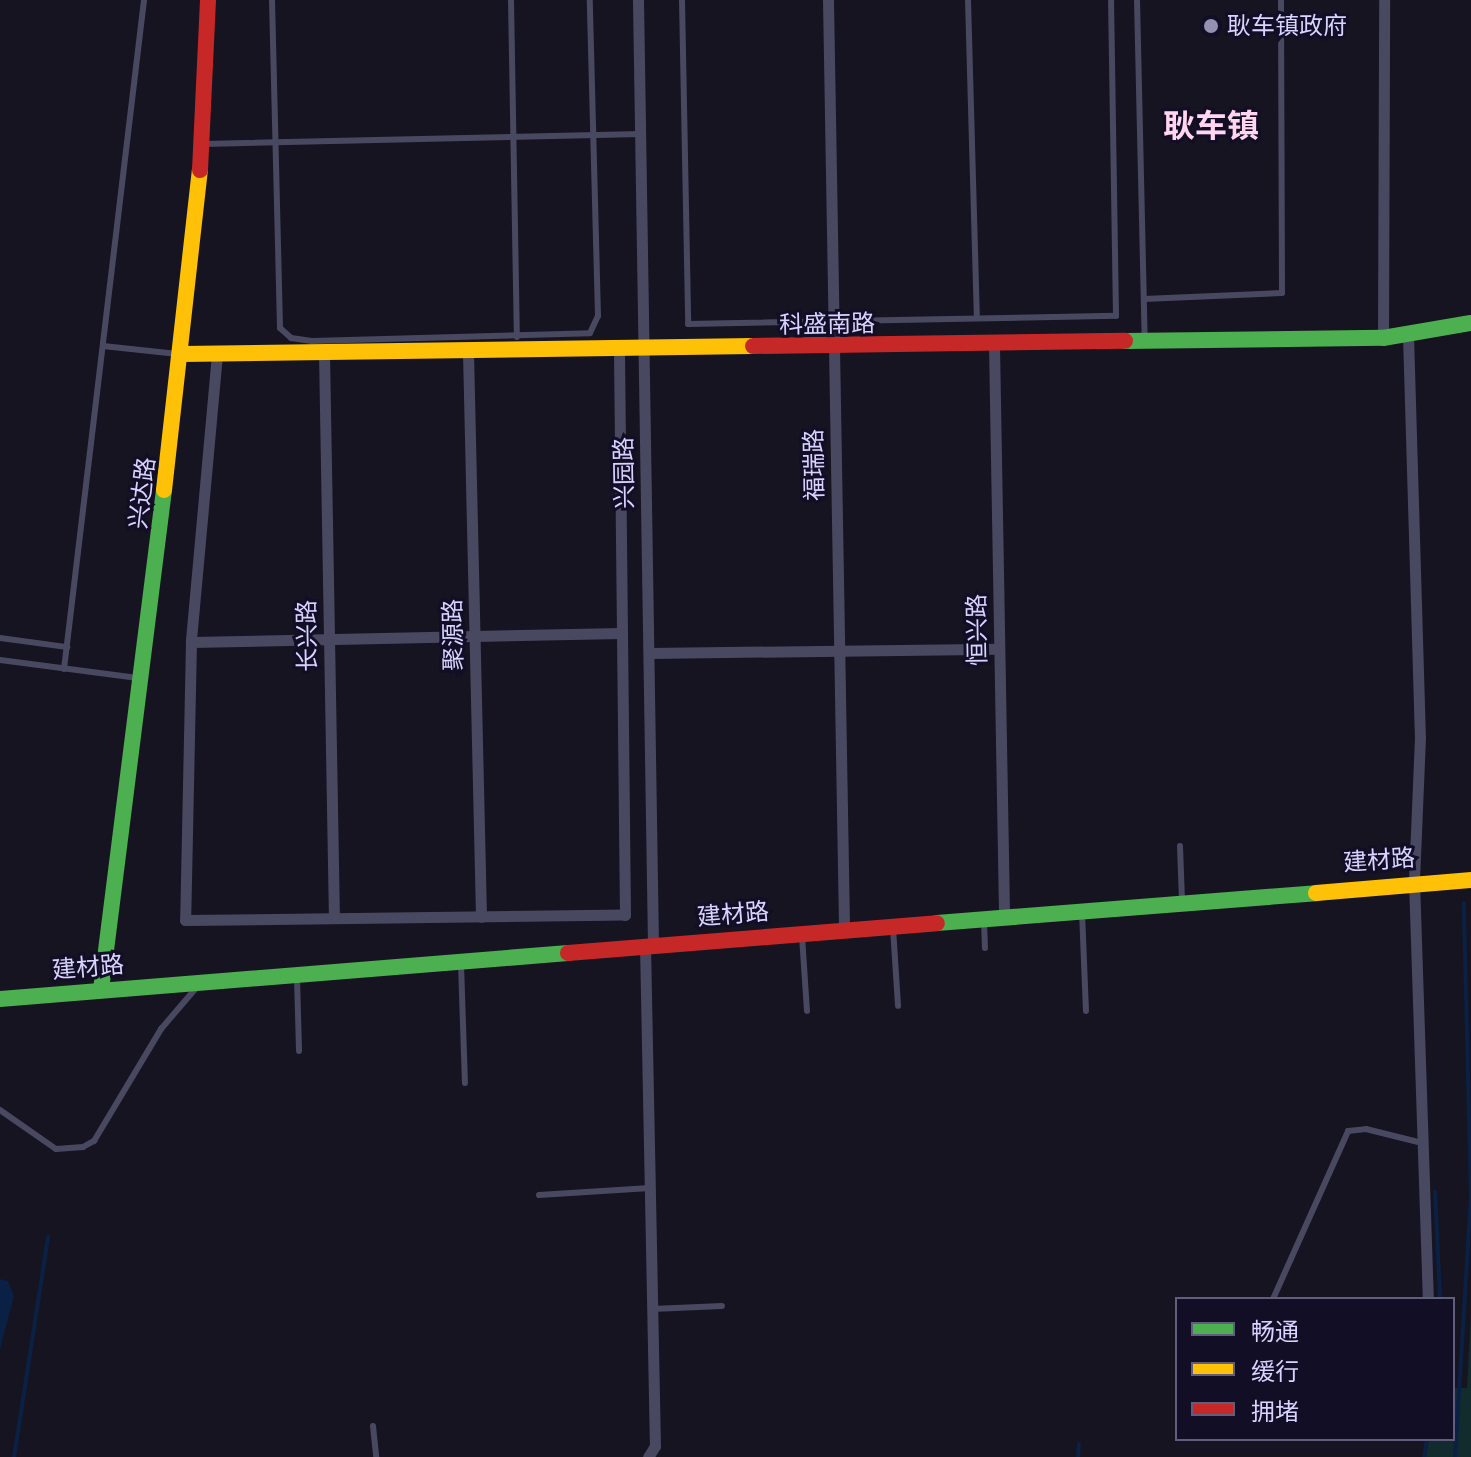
<!DOCTYPE html>
<html>
<head>
<meta charset="utf-8">
<style>
	body { margin:0 }
	#map { position:relative; width:1471px; height:1457px; overflow:hidden; background:#161420; font-family:Arial,"Noto Sans SC",sans-serif }
	div>[style] { position:absolute }
	.green>* { inset:0; background:#122c2e }
	.water>* { inset:0; background:#0b2045 }
	.stream>* { height:4px; margin:-2px; padding:0 2px; transform-origin:2px; border-radius:2px; background:#0b2045 }
	.lane>* { height:6px; margin:-3px; padding:0 3px; transform-origin:3px; border-radius:3px; background:#494861 }
	.street>* { height:11px; margin:-5.5px; padding:0 5.5px; transform-origin:5.5px; border-radius:5.5px; background:#494861 }
	.fast>* { height:16px; margin:-8px; padding:0 8px; transform-origin:8px; border-radius:8px; background:#4caf50 }
	.slow>* { height:16px; margin:-8px; padding:0 8px; transform-origin:8px; border-radius:8px; background:#ffc107 }
	.jam>* { height:16px; margin:-8px; padding:0 8px; transform-origin:8px; border-radius:8px; background:#c62828 }
	.dots>* { width:22px; height:22px; translate:-50% -50%; box-sizing:border-box; border:4px solid #120e26; border-radius:50% }
	span { translate:-50% -50%; white-space:nowrap; text-align:center; line-height:1.15; -webkit-text-stroke:6px #120e26; paint-order:stroke }
	.poi-label { font-size:24px; color:#d8d3ff }
	.left { translate:0 -50%; text-align:left }
	.street-label { font-size:24px; color:#d8d3ff }
	.district-label { font-size:32px; color:#ffd5ef; font-weight:700 }
	.legend { position:absolute; left:1175px; top:1297px; width:280px; height:144px; box-sizing:border-box; background:#120e26; border:2px solid #615d7d; margin:0; padding:10px 14px; list-style:none; font-size:24px; color:#d8d3ff }
	.legend li { display:flex; align-items:center; gap:16px; height:40px }
	.legend b { width:40px; border:2px solid #615d7d }
</style>
</head>
<body>
<div id="map">
	<div class="green">
		<i style="clip-path:polygon(1471px 1312px,1471px 1457px,1426px 1457px,1429px 1439px,1453px 1439px,1453px 1388px,1467px 1388px)"></i>
	</div>
	<div class="water">
		<i style="clip-path:polygon(0 1279px,8px 1281px,14px 1296px,0 1349px)"></i>
	</div>
	<div class="stream">
		<i style="left:1435px;top:1192px;width:107px;rotate:87.3deg"></i>
		<i style="left:14px;top:1457px;width:223px;rotate:-81.2deg"></i>
		<i style="left:1078px;top:1457px;width:13px;rotate:-86deg"></i>
		<i style="left:1424px;top:1457px;width:18px;rotate:-81deg"></i>
		<i style="left:1455px;top:1457px;width:259px;rotate:-86.5deg"></i>
		<i style="left:1471px;top:1198px;width:295px;rotate:-91.4deg"></i>
	</div>
	<div class="lane">
		<i style="left:272px;top:0;width:328px;rotate:88.6deg"></i>
		<i style="left:280px;top:328px;width:15px;rotate:42deg"></i>
		<i style="left:291px;top:338px;width:21px;rotate:8deg"></i>
		<i style="left:312px;top:341px;width:278px;rotate:-1.6deg"></i>
		<i style="left:590px;top:333px;width:19px;rotate:-65deg"></i>
		<i style="left:598px;top:316px;width:316px;rotate:-91.5deg"></i>
		<i style="left:511px;top:0;width:337px;rotate:89deg"></i>
		<i style="left:682px;top:0;width:324px;rotate:88.9deg"></i>
		<i style="left:688px;top:324px;width:428px;rotate:-1.1deg"></i>
		<i style="left:1116px;top:316px;width:316px;rotate:-90.9deg"></i>
		<i style="left:968px;top:0;width:318px;rotate:88.4deg"></i>
		<i style="left:1137px;top:0;width:340px;rotate:88.7deg"></i>
		<i style="left:204px;top:144px;width:437px;rotate:-1.3deg"></i>
		<i style="left:1144px;top:299px;width:138px;rotate:-2.5deg"></i>
		<i style="left:1282px;top:293px;width:293px;rotate:-90.2deg"></i>
		<i style="left:103px;top:346px;width:75px;rotate:6.1deg"></i>
		<i style="left:0;top:638px;width:68px;rotate:7.7deg"></i>
		<i style="left:0;top:660px;width:139px;rotate:7.4deg"></i>
		<i style="left:64px;top:669px;width:674px;rotate:-83.18deg"></i>
		<i style="left:1180px;top:846px;width:55px;rotate:87.9deg"></i>
		<i style="left:1082px;top:912px;width:99px;rotate:87.7deg"></i>
		<i style="left:984px;top:921px;width:27px;rotate:88deg"></i>
		<i style="left:893px;top:928px;width:78px;rotate:86.3deg"></i>
		<i style="left:802px;top:936px;width:75px;rotate:86.2deg"></i>
		<i style="left:461px;top:964px;width:119px;rotate:88.1deg"></i>
		<i style="left:297px;top:978px;width:73px;rotate:88.4deg"></i>
		<i style="left:0;top:1110px;width:68px;rotate:34.9deg"></i>
		<i style="left:56px;top:1149px;width:27px;rotate:-4deg"></i>
		<i style="left:83px;top:1147px;width:13px;rotate:-29deg"></i>
		<i style="left:94px;top:1141px;width:131px;rotate:-59.1deg"></i>
		<i style="left:161px;top:1029px;width:54px;rotate:-49.5deg"></i>
		<i style="left:539px;top:1195px;width:111px;rotate:-3.6deg"></i>
		<i style="left:1273px;top:1299px;width:184px;rotate:-65.9deg"></i>
		<i style="left:1348px;top:1131px;width:18px;rotate:-6deg"></i>
		<i style="left:1366px;top:1129px;width:58px;rotate:14deg"></i>
		<i style="left:652px;top:1309px;width:70px;rotate:-2.5deg"></i>
		<i style="left:373px;top:1426px;width:31px;rotate:84deg"></i>
	</div>
	<div class="street">
		<i style="left:638px;top:0;width:944px;rotate:89.09deg"></i>
		<i style="left:828px;top:0;width:929px;rotate:89.01deg"></i>
		<i style="left:1408px;top:335px;width:402px;rotate:88.3deg"></i>
		<i style="left:1420px;top:737px;width:144px;rotate:92.4deg"></i>
		<i style="left:1414px;top:881px;width:418px;rotate:88.1deg"></i>
		<i style="left:1383px;top:338px;width:338px;rotate:-89.8deg"></i>
		<i style="left:994px;top:345px;width:570px;rotate:88.99deg"></i>
		<i style="left:468px;top:352px;width:565px;rotate:88.68deg"></i>
		<i style="left:324px;top:353px;width:565px;rotate:88.99deg"></i>
		<i style="left:217px;top:354px;width:289px;rotate:95.2deg"></i>
		<i style="left:191px;top:642px;width:431px;rotate:-1.2deg"></i>
		<i style="left:191px;top:642px;width:278px;rotate:91.2deg"></i>
		<i style="left:185px;top:920px;width:440px;rotate:-0.7deg"></i>
		<i style="left:625px;top:915px;width:564px;rotate:-90.61deg"></i>
		<i style="left:649px;top:653px;width:350px;rotate:-0.7deg"></i>
		<i style="left:645px;top:945px;width:501px;rotate:88.86deg"></i>
		<i style="left:655px;top:1446px;width:13px;rotate:122deg"></i>
	</div>
	<div class="fast">
		<i style="left:1125px;top:341px;width:258px;rotate:-0.7deg"></i>
		<i style="left:1383px;top:338px;width:89px;rotate:-9.7deg"></i>
		<i style="left:937px;top:923px;width:380px;rotate:-4.5deg"></i>
		<i style="left:101px;top:990px;width:504px;rotate:-82.82deg"></i>
		<i style="left:0;top:999px;width:570px;rotate:-4.63deg"></i>
	</div>
	<div class="slow">
		<i style="left:182px;top:354px;width:571px;rotate:-0.8deg"></i>
		<i style="left:164px;top:490px;width:322px;rotate:-83.6deg"></i>
		<i style="left:1316px;top:893px;width:156px;rotate:-4.8deg"></i>
	</div>
	<div class="jam">
		<i style="left:200px;top:170px;width:170px;rotate:-87.3deg"></i>
		<i style="left:753px;top:346px;width:372px;rotate:-0.8deg"></i>
		<i style="left:568px;top:953px;width:370px;rotate:-4.6deg"></i>
	</div>
	<div class="dots">
		<i style="left:1211px;top:26px;background:#9490b1"></i>
	</div>
	<div class="poi-label">
		<span class="left" style="left:1227px;top:26px">耿车镇政府</span>
	</div>
	<div class="street-label">
		<span style="left:827px;top:324px;rotate:-1deg">科盛南路</span>
		<span style="left:814px;top:465px;rotate:-91deg">福瑞路</span>
		<span style="left:624px;top:473px;rotate:-91deg">兴园路</span>
		<span style="left:142px;top:493px;rotate:-83deg">兴达路</span>
		<span style="left:977px;top:630px;rotate:-91deg">恒兴路</span>
		<span style="left:453px;top:635px;rotate:-91deg">聚源路</span>
		<span style="left:307px;top:636px;rotate:-91deg">长兴路</span>
		<span style="left:1379px;top:860px;rotate:-4deg">建材路</span>
		<span style="left:733px;top:914px;rotate:-5deg">建材路</span>
		<span style="left:88px;top:967px;rotate:-5deg">建材路</span>
	</div>
	<div class="district-label">
		<span style="left:1211px;top:126px">耿车镇</span>
	</div>
	<ul class="legend">
	<li><b style="height:10px;background:#4caf50"></b>畅通</li>
	<li><b style="height:10px;background:#ffc107"></b>缓行</li>
	<li><b style="height:10px;background:#c62828"></b>拥堵</li>
	</ul>
</div>
</body>
</html>
